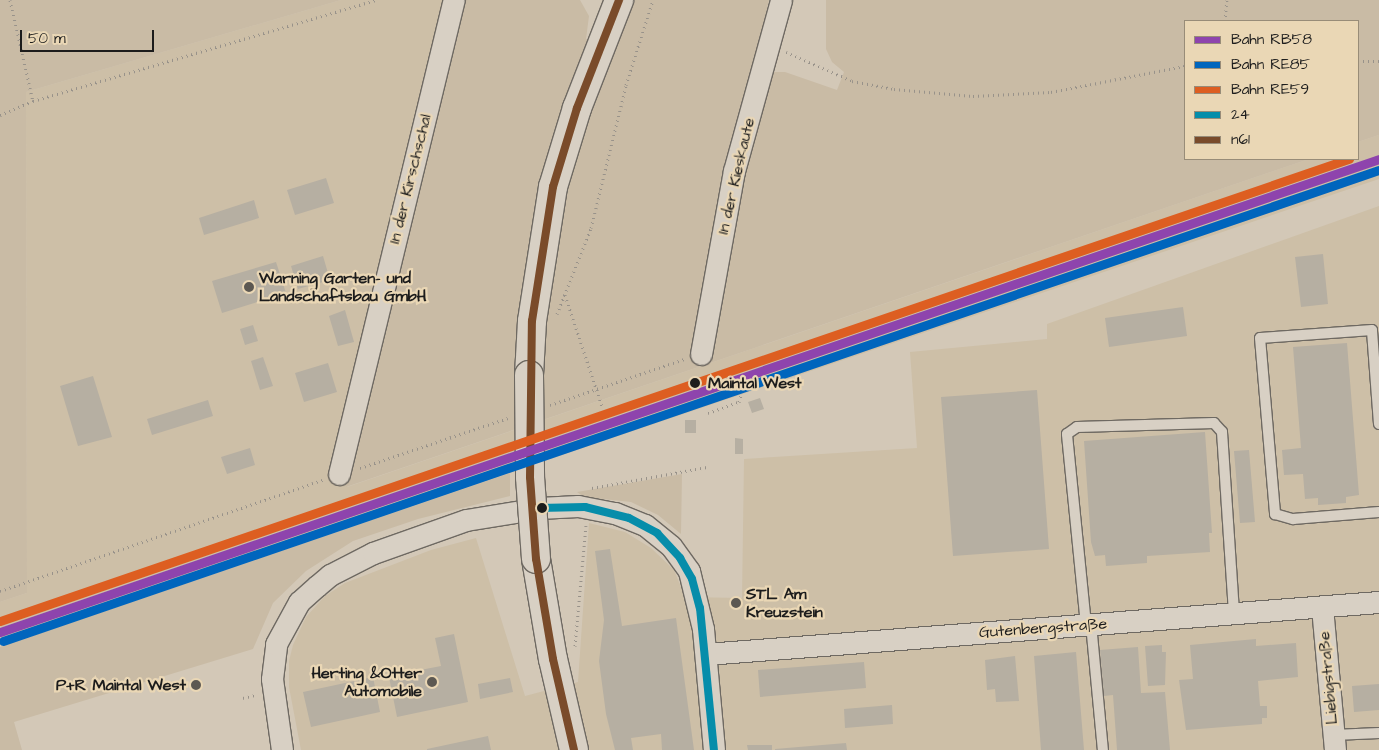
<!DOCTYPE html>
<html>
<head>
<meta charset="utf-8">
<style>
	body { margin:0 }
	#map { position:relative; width:1379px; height:750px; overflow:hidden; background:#d3c8b7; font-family:"Architects Daughter",sans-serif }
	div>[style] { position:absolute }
	.built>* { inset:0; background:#cdbfa7 }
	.green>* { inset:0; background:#c9bba5 }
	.building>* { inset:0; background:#b6afa2 }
	.path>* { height:3px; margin-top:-1.5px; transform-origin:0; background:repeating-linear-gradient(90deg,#98928a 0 1px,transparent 0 5px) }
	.roads { filter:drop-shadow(1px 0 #6e6962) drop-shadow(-1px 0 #6e6962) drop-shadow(0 1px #6e6962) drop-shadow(0 -1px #6e6962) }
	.service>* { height:10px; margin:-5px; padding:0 5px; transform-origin:5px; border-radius:5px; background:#d8d0c4 }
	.minor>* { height:21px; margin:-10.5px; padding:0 10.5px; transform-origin:10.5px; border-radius:10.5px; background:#d8d0c4 }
	.primary>* { height:28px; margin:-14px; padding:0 14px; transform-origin:14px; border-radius:14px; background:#d8d0c4 }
	.bridges { filter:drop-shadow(1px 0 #6e6962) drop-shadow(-1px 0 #6e6962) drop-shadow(0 1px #6e6962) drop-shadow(0 -1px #6e6962) }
	.primary-bridge>* { height:28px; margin:-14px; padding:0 14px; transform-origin:14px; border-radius:14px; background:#d8d0c4 }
	.bus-1>* { height:8px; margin:-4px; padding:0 4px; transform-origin:4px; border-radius:4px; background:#068daa }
	.bus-2>* { height:8px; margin:-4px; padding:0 4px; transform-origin:4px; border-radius:4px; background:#7a4b2a }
	.rail-1>* { height:9px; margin:-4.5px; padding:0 4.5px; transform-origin:4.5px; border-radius:4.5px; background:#8e44ad }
	.rail-2>* { height:9px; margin:-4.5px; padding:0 4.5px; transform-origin:4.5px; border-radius:4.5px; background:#0065bd }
	.rail-3>* { height:9px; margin:-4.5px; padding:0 4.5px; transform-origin:4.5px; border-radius:4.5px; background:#dd5e21 }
	.dots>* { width:14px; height:14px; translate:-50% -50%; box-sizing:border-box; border:2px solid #ead7b5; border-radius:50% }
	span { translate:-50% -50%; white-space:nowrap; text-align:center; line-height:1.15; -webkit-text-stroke:4.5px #ead7b5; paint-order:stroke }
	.street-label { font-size:16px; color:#1c1c1c }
	.poi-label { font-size:16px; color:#1c1c1c; font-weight:700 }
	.left { translate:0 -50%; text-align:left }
	.right { translate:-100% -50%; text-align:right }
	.stop-label { font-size:16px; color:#1c1c1c; font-weight:700 }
	.legend { position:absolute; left:1184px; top:20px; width:175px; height:140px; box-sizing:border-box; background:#ead7b5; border:1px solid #988c78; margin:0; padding:6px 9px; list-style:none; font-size:15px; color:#1c1c1c }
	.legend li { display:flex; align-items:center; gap:10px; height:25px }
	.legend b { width:25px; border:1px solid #988c78 }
	.scale { position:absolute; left:20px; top:30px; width:134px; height:22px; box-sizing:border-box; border:2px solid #1c1c1c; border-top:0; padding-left:6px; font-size:15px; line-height:18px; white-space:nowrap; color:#1c1c1c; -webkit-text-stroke:4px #ead7b5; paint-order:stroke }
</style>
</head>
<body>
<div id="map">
	<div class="built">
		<i style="clip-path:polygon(341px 0,465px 0,347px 487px,1309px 159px,1358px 159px,1358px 142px,1379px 135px,1379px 179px,0 645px,0 602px,27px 593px,26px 92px)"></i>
		<i style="clip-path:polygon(1379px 206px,1379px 750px,301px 750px,289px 687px,289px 661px,293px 645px,306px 617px,325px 596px,345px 583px,431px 550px,476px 538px,525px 696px,578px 682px,589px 523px,625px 532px,651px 548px,674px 570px,685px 597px,742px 598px,744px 459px,917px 448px,910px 352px,1047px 339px,1047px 324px)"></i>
	</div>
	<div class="green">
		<i style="clip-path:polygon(0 0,341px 0,26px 92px,27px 593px,0 602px)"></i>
		<i style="clip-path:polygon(465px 0,580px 0,589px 16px,586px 39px,612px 48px,633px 0,769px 0,752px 72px,785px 72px,837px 90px,844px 72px,832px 62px,826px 49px,826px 0,1379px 0,1379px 135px,1358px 142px,1358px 21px,1185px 21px,1185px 159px,1309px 159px,346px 487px)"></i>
		<i style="clip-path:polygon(510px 473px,510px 496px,418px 519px,353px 541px,306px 571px,273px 603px,253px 649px,14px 722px,22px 750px,0 750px,0 647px)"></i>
		<i style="clip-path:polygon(682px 474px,681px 534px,658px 515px,631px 502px,584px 497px,577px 492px)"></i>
	</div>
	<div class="building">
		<i style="clip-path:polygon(326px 178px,334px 203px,295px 215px,287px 190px)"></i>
		<i style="clip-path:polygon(254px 200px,259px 218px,204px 235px,199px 218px)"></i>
		<i style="clip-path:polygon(1323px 254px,1328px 304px,1301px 307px,1295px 257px)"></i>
		<i style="clip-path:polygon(323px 256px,330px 280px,298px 289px,291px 266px)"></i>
		<i style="clip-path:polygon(276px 262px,286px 293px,222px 313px,212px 281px)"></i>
		<i style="clip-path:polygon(1183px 307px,1187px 336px,1109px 347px,1105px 318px)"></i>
		<i style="clip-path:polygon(345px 310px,354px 342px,338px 346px,329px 316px)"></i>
		<i style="clip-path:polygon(253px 325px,258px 341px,245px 345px,240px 329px)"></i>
		<i style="clip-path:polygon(1347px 343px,1359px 495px,1346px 497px,1346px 503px,1318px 505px,1318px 498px,1305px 499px,1303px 474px,1284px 475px,1282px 450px,1301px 448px,1293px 347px)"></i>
		<i style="clip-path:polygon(263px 357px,273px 386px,260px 390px,251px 361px)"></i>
		<i style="clip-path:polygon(328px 363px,337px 392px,304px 402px,295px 373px)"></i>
		<i style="clip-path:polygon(93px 376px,112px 437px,78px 446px,60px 386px)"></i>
		<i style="clip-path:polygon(1037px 390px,1049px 549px,953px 556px,941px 397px)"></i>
		<i style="clip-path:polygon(760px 398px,764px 409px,752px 413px,748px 402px)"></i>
		<i style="clip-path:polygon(208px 400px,213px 416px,152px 435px,147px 419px)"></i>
		<i style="clip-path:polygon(685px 420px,696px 420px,696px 433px,685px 433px)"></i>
		<i style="clip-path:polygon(1205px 432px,1212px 533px,1209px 533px,1210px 552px,1147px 556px,1147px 563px,1106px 566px,1105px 555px,1095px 556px,1091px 542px,1084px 441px)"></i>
		<i style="clip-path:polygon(735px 438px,743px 439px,743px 454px,735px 454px)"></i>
		<i style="clip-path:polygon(250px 448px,255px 465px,227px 474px,221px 457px)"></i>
		<i style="clip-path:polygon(1249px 450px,1255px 522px,1240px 523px,1234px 451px)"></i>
		<i style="clip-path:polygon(610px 549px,622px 626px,676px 618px,694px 750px,662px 750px,661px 734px,631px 738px,633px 750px,615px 750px,606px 714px,599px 661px,604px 620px,595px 551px)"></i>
		<i style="clip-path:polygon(454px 634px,468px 702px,397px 717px,389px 677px,397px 675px,396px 670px,404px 668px,405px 673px,441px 666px,435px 638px)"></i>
		<i style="clip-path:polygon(1256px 639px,1256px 646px,1296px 643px,1298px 677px,1258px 681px,1260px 706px,1267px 706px,1267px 718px,1262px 718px,1262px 724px,1186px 730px,1179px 680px,1193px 679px,1190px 645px)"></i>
		<i style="clip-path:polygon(1162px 645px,1162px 652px,1166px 652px,1165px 685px,1148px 686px,1145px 646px)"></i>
		<i style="clip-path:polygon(1138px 647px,1141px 693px,1165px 692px,1170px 750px,1117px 750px,1113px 695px,1104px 696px,1100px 650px)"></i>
		<i style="clip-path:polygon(1076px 652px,1084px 750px,1041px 750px,1034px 656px)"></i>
		<i style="clip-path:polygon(1015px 656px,1019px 701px,996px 702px,995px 689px,987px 690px,985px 660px)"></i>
		<i style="clip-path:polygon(864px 662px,866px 688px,760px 697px,758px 670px)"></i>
		<i style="clip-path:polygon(373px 677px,380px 712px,311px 727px,303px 692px)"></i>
		<i style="clip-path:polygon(510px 678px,513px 692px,480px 699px,478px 684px)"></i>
		<i style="clip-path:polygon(1379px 684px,1379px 710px,1354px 712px,1352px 686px)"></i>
		<i style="clip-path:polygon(892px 705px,893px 724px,845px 728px,844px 709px)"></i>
		<i style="clip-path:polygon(488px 736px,491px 750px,427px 750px,427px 749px)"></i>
		<i style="clip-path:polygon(846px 743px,847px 750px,775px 750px,775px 749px)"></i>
		<i style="clip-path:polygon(747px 745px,772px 745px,772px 750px,748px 750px)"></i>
	</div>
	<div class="path">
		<i style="left:10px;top:0;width:104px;rotate:77.2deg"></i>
		<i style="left:1225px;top:21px;width:21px;rotate:-85deg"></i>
		<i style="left:786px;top:52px;width:72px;rotate:23.7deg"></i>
		<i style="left:852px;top:81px;width:43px;rotate:10.8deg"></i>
		<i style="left:894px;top:89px;width:79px;rotate:5.1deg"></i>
		<i style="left:973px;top:96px;width:78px;rotate:-2.9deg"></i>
		<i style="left:1051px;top:92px;width:136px;rotate:-11deg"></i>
		<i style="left:1358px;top:61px;width:21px"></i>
		<i style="left:0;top:115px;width:36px;rotate:-23deg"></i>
		<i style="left:33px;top:101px;width:359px;rotate:-16.4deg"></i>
		<i style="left:565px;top:295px;width:117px;rotate:71.6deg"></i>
		<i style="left:557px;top:314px;width:92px;rotate:-68.4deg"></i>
		<i style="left:591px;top:228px;width:147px;rotate:-76.2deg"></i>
		<i style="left:626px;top:85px;width:89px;rotate:-72.4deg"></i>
		<i style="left:550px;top:405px;width:142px;rotate:-18.9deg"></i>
		<i style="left:708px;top:413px;width:33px;rotate:-20deg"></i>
		<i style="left:739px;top:402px;width:25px;rotate:-74deg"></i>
		<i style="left:360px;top:468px;width:156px;rotate:-18.7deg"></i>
		<i style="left:592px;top:488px;width:117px;rotate:-10.3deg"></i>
		<i style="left:0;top:591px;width:342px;rotate:-19deg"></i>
		<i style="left:575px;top:646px;width:121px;rotate:-84.8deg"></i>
		<i style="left:243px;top:698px;width:12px;rotate:-14deg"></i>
	</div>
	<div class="roads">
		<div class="service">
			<i style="left:1379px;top:424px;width:94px;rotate:-94.3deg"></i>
			<i style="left:1372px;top:330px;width:112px;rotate:175.9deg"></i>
			<i style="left:1260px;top:338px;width:177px;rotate:85.1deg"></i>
			<i style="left:1275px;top:514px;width:19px;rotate:16deg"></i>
			<i style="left:1293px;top:519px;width:86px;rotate:-4.7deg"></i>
			<i style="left:1091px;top:624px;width:127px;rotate:84.6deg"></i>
			<i style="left:1086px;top:625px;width:192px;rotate:-95.7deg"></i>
			<i style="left:1067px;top:434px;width:12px;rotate:-35deg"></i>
			<i style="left:1077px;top:427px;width:137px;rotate:-1.7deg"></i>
			<i style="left:1214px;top:423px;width:12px;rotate:48deg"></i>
			<i style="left:1222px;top:432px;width:181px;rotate:86.2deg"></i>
			<i style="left:1334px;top:735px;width:45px;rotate:-2.5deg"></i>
		</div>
		<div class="minor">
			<i style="left:701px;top:354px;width:186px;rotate:-79.8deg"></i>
			<i style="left:734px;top:171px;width:177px;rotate:-74.6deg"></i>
			<i style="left:339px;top:474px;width:488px;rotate:-76.4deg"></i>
			<i style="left:1322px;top:607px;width:144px;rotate:84.8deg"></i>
			<i style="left:706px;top:654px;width:675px;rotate:-4.42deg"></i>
			<i style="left:282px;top:750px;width:72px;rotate:-98deg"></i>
			<i style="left:272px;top:679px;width:35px;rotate:-83deg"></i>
			<i style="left:276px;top:644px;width:48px;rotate:-61.3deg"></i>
			<i style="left:299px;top:602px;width:24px;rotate:-42deg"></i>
			<i style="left:317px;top:586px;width:17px;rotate:-40deg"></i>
			<i style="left:330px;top:575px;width:48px;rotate:-27.1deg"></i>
			<i style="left:373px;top:553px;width:99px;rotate:-19.5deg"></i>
			<i style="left:466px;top:520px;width:74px;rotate:-9.3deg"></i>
			<i style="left:539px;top:508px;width:39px;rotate:-3deg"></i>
			<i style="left:578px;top:506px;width:38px;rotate:11deg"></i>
			<i style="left:615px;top:513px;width:32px;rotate:22deg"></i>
			<i style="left:645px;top:525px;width:33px;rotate:39deg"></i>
			<i style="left:671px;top:546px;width:31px;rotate:54deg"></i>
			<i style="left:689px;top:571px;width:60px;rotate:76.4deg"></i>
			<i style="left:703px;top:629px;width:121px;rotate:84.8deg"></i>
		</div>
		<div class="primary">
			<i style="left:529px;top:375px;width:54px;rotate:-86.8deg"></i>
			<i style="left:532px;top:321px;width:136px;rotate:-81.1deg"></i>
			<i style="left:553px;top:187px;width:83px;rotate:-73.1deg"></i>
			<i style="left:577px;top:108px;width:116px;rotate:-68.7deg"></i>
			<i style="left:536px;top:559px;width:101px;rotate:80.4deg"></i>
			<i style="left:553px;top:659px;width:93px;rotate:77deg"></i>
		</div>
	</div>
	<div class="bridges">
		<div class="primary-bridge">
			<i style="left:529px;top:375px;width:102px;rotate:89.4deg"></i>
			<i style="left:530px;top:477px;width:82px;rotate:85.8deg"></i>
		</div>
	</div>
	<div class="bus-1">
		<i style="left:539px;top:508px;width:46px;rotate:-1.2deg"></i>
		<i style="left:585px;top:507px;width:45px;rotate:14deg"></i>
		<i style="left:629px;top:518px;width:32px;rotate:28deg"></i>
		<i style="left:657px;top:533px;width:34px;rotate:47deg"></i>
		<i style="left:680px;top:558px;width:24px;rotate:60deg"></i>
		<i style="left:692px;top:579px;width:30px;rotate:75deg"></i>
		<i style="left:700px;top:608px;width:143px;rotate:84.4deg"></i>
	</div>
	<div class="bus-2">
		<i style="left:574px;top:750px;width:93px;rotate:-103deg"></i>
		<i style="left:553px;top:659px;width:101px;rotate:-99.6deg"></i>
		<i style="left:536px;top:559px;width:82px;rotate:-94.2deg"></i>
		<i style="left:530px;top:477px;width:156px;rotate:-89.3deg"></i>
		<i style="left:532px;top:321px;width:136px;rotate:-81.1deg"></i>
		<i style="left:553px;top:187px;width:83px;rotate:-73.1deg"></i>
		<i style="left:577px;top:108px;width:116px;rotate:-68.7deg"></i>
	</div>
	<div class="rail-1">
		<i style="left:0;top:632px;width:1458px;rotate:-18.93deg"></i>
	</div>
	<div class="rail-2">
		<i style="left:3px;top:641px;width:1454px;rotate:-18.9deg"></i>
	</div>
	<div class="rail-3">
		<i style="left:0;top:621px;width:1426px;rotate:-18.91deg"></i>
	</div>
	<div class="dots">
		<i style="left:249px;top:287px;background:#5c5852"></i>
		<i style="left:695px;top:383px;background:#1c1c1c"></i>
		<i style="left:542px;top:508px;background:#1c1c1c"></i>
		<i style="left:736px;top:603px;background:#5c5852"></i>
		<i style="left:432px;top:682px;background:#5c5852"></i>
		<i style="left:196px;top:685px;background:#5c5852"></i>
	</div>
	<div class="street-label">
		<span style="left:736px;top:176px;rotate:-77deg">In der Kieskaute</span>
		<span style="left:410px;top:179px;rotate:-76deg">In der Kirschschal</span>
		<span style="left:1043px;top:628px;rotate:-4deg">Gutenbergstraße</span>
		<span style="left:1328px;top:678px;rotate:-95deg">Liebigstraße</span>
	</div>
	<div class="poi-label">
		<span class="left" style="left:259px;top:287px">Warning Garten- und<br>Landschaftsbau GmbH</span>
		<span class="left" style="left:746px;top:603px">STL Am<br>Kreuzstein</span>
		<span class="right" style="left:422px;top:682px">Herting &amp;Otter<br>Automobile</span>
		<span class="right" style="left:186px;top:685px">P+R Maintal West</span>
	</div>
	<div class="stop-label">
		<span class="left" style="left:708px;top:383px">Maintal West</span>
	</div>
	<ul class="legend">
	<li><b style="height:6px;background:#8e44ad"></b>Bahn RB58</li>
	<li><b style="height:6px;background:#0065bd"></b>Bahn RE85</li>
	<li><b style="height:6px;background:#dd5e21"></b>Bahn RE59</li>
	<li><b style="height:6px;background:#068daa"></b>24</li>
	<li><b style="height:6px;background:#7a4b2a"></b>n61</li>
	</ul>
	<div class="scale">50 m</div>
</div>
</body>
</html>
